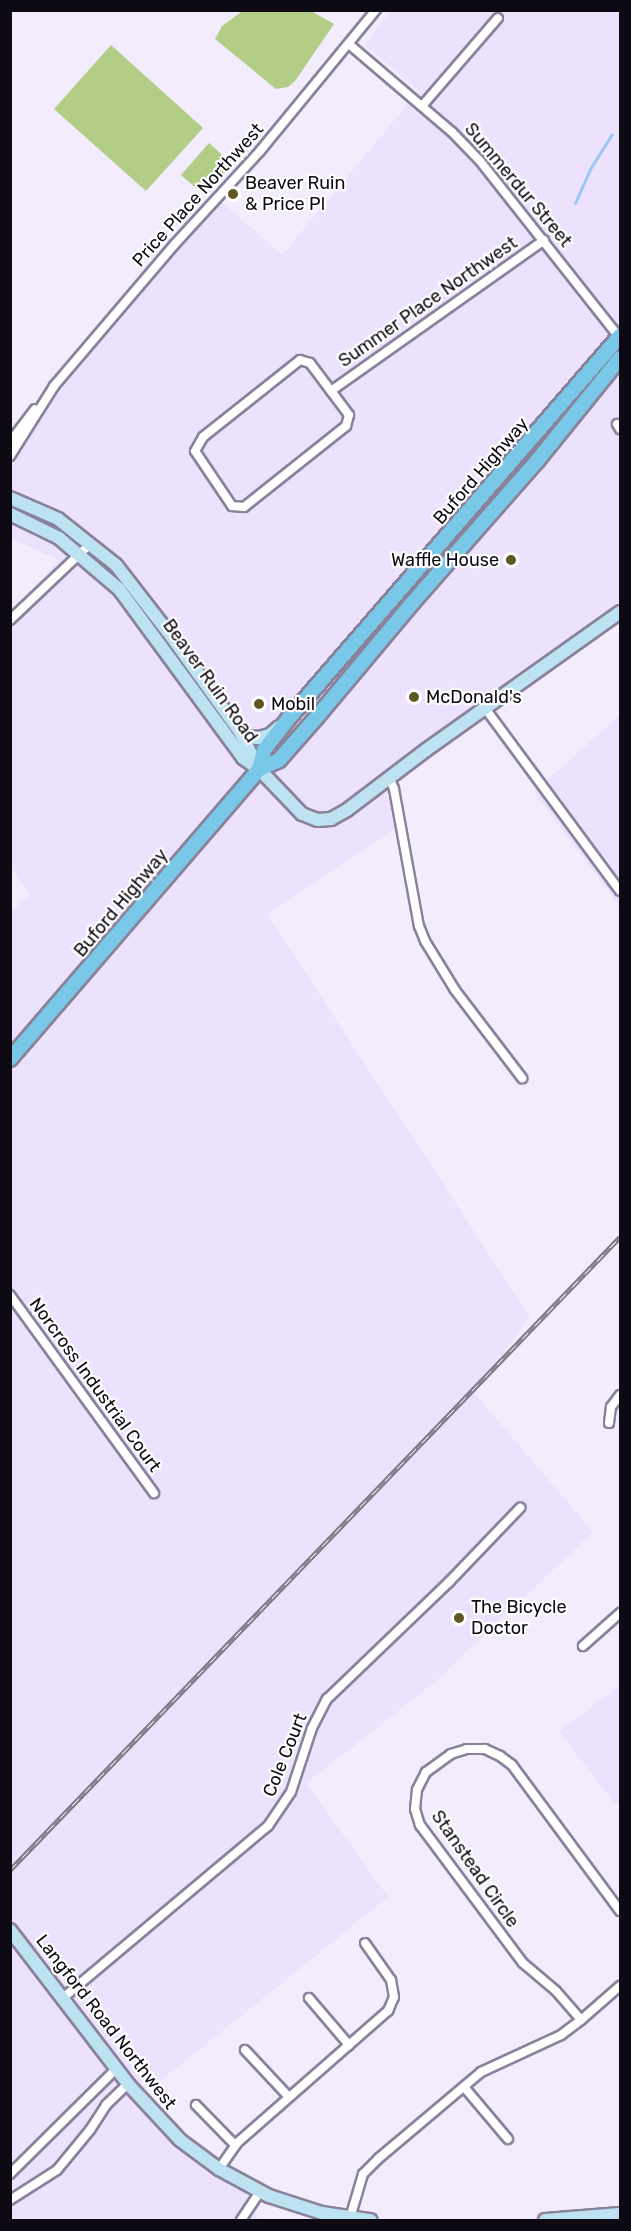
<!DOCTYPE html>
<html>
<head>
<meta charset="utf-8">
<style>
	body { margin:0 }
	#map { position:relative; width:631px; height:2231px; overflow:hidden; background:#f2ecfd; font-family:Rubik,sans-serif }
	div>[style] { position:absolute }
	.built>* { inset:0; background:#ece2fe }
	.green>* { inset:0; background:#b2cd86 }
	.stream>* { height:3px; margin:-1.5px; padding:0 1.5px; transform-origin:1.5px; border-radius:1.5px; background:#9cc7f4 }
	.roads { filter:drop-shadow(2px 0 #8a829b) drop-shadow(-2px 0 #8a829b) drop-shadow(0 2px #8a829b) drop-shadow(0 -2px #8a829b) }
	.street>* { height:8px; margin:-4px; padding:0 4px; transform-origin:4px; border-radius:4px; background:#fff }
	.secondary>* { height:12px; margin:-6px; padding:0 6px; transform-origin:6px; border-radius:6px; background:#bde3f3 }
	.primary>* { height:14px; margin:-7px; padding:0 7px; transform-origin:7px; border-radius:7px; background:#7ac8e8 }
	.rail>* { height:5px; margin-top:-2.5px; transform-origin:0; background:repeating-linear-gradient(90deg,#fff 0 9px,#7d7884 0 18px); box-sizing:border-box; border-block:2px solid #7d7884 }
	.dots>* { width:16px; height:16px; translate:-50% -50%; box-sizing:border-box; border:3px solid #fff; border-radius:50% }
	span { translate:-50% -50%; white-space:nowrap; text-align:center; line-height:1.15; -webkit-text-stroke:4.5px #fff; paint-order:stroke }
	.poi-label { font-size:18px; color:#0e0a13 }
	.left { translate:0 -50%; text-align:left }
	.right { translate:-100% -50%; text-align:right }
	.street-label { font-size:18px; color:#0e0a13 }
	.frame { position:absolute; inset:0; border:12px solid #0e0a13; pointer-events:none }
</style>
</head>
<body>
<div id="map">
	<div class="built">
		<i style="clip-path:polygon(391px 11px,620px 11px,620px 618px,566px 661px,451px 731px,386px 779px,403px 823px,267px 914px,530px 1317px,474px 1393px,593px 1532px,435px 1682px,306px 1783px,388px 1897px,139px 2098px,179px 2150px,244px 2192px,258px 2220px,11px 2220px,10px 913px,30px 895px,11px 867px,11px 613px,59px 560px,11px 538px,11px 439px,216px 197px,282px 255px,419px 91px,365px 45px)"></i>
		<i style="clip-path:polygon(620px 715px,620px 907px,534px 792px)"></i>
		<i style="clip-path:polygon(620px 1685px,620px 1802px,613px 1802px,559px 1731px)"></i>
	</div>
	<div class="green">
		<i style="clip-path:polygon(244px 10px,311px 11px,334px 24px,295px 81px,288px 87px,276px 89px,215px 39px,222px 26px)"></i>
		<i style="clip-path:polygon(111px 45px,203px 128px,146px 191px,54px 109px)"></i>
		<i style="clip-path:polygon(209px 143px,232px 164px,204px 195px,181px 175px)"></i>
	</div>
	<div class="stream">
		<i style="left:575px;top:203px;width:37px;rotate:-66deg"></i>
		<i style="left:590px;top:169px;width:41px;rotate:-57.8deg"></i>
	</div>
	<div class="roads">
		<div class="street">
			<i style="left:350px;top:45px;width:134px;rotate:40.5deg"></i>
			<i style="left:452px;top:132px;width:40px;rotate:46deg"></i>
			<i style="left:480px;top:161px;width:226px;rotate:51.7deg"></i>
			<i style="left:422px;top:106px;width:116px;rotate:-49.2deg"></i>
			<i style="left:300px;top:360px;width:10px;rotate:17deg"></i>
			<i style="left:310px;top:363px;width:65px;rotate:53.1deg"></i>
			<i style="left:349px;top:415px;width:11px;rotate:105deg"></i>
			<i style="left:346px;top:426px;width:130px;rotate:141.5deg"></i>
			<i style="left:244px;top:507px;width:12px;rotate:-175deg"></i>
			<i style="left:232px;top:506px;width:66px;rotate:-123.9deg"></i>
			<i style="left:195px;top:451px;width:16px;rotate:-60deg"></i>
			<i style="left:203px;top:437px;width:124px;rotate:-38.4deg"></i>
			<i style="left:331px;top:391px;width:261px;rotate:-35.3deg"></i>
			<i style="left:617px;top:424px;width:6px;rotate:59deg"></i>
			<i style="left:10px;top:442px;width:41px;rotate:-52.9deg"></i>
			<i style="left:10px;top:456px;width:83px;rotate:-57.8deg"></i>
			<i style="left:54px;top:386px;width:185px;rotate:-49.6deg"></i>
			<i style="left:174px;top:245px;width:127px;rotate:-47.5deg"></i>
			<i style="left:260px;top:151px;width:183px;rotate:-50.6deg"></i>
			<i style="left:10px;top:620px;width:110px;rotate:-43.5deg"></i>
			<i style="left:485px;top:708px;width:227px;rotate:53.6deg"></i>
			<i style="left:389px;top:777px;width:13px;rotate:67deg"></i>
			<i style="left:394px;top:789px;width:139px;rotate:79.7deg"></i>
			<i style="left:419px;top:926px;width:16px;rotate:68deg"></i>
			<i style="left:425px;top:941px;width:57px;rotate:58.5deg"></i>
			<i style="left:455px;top:990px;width:111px;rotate:52.7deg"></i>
			<i style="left:10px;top:1295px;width:245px;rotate:54deg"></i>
			<i style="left:609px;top:1423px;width:16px;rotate:-83deg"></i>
			<i style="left:611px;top:1407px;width:15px;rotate:-53deg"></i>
			<i style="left:583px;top:1646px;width:50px;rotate:-41.7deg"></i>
			<i style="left:620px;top:1911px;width:182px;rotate:-126.5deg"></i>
			<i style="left:512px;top:1765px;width:15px;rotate:-143deg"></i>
			<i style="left:500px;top:1756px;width:17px;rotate:-155deg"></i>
			<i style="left:485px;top:1749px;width:18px;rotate:180deg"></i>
			<i style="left:467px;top:1749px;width:17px;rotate:163deg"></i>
			<i style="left:451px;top:1754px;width:31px;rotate:144deg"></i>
			<i style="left:426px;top:1772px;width:20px;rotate:117deg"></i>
			<i style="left:417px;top:1790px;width:19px;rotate:96deg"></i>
			<i style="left:415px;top:1809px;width:17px;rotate:73deg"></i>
			<i style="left:420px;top:1825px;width:172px;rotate:53.3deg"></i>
			<i style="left:523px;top:1963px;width:43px;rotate:40.3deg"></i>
			<i style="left:556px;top:1991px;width:38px;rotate:49deg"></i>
			<i style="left:581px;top:2020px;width:52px;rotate:-41.1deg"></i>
			<i style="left:64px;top:1997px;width:266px;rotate:-40deg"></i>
			<i style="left:268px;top:1826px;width:41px;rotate:-55.9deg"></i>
			<i style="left:291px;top:1792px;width:67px;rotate:-71.8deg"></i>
			<i style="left:312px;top:1728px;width:33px;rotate:-63deg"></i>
			<i style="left:327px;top:1699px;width:169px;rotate:-43.8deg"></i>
			<i style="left:449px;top:1582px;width:103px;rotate:-46.2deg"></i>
			<i style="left:309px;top:1998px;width:62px;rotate:49.6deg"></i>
			<i style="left:245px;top:2050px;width:64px;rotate:46.9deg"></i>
			<i style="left:464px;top:2087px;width:68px;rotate:49.8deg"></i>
			<i style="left:196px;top:2105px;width:56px;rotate:45.7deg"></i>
			<i style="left:219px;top:2169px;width:32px;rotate:-55deg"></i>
			<i style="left:237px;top:2143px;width:201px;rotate:-41.2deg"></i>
			<i style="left:388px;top:2011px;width:15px;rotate:-67deg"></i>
			<i style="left:394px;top:1997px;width:17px;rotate:-100deg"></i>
			<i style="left:391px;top:1980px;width:45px;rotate:-125.1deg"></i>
			<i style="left:10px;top:2174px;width:149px;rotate:-44.7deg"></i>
			<i style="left:10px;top:2200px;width:56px;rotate:-32.6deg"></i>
			<i style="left:57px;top:2170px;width:52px;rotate:-50.5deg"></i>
			<i style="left:90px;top:2130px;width:30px;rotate:-57deg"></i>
			<i style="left:106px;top:2105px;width:30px;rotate:-44deg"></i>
			<i style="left:350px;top:2218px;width:46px;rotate:-73.5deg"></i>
			<i style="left:363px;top:2174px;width:23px;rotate:-45deg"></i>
			<i style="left:379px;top:2158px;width:133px;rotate:-40.1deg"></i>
			<i style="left:481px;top:2072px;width:88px;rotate:-24.8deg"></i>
			<i style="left:561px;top:2035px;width:25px;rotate:-37deg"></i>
			<i style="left:241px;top:2220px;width:34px;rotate:-56deg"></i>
		</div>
		<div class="secondary">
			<i style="left:10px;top:498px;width:52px;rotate:23.6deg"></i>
			<i style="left:58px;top:519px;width:74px;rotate:38.4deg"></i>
			<i style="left:116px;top:565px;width:90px;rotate:52.2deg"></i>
			<i style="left:171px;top:636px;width:118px;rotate:54.3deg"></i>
			<i style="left:240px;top:732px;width:39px;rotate:63deg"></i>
			<i style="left:10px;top:514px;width:55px;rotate:26.1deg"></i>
			<i style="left:59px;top:538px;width:79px;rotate:40.4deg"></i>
			<i style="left:119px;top:589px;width:210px;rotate:53.7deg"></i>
			<i style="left:243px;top:758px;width:19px;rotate:35deg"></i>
			<i style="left:259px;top:769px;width:62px;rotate:46.3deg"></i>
			<i style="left:302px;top:814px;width:17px;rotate:21deg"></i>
			<i style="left:318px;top:820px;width:13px;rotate:-4deg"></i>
			<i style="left:331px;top:819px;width:18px;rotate:-29deg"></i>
			<i style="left:347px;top:810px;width:99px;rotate:-37.2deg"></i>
			<i style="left:426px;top:750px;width:238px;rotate:-35.4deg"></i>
			<i style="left:241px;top:733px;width:7px;rotate:34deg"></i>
			<i style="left:247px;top:737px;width:11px;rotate:5deg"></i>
			<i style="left:258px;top:738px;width:12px;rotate:-14deg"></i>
			<i style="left:270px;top:735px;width:12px;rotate:-42deg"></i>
			<i style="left:10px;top:1930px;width:194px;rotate:52.5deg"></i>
			<i style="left:128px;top:2084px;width:76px;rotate:47.1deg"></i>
			<i style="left:180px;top:2140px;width:49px;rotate:36.6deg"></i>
			<i style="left:219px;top:2169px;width:57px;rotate:28.4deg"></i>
			<i style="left:269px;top:2196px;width:56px;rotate:17.8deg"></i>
			<i style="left:322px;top:2213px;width:49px;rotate:8.3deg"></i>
			<i style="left:545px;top:2220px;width:75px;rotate:-4.6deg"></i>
		</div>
		<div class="primary">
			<i style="left:259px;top:769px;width:22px;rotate:-24deg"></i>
			<i style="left:279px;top:760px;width:56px;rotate:-48.6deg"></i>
			<i style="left:316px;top:718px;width:151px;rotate:-50.1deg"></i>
			<i style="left:413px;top:602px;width:188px;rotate:-48.7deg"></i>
			<i style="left:537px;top:461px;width:132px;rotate:-51.1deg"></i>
			<i style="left:10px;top:1059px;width:382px;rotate:-49.3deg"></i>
			<i style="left:259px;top:769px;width:20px;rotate:-75deg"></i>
			<i style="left:264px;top:750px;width:39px;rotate:-52deg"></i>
			<i style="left:288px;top:719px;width:507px;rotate:-49.08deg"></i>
		</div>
	</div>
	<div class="rail">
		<i style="left:10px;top:1870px;width:879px;rotate:-46.06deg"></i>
	</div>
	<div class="dots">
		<i style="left:233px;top:194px;background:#5f5723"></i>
		<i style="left:511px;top:560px;background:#5f5723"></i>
		<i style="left:414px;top:697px;background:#5f5723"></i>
		<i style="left:259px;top:704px;background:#5f5723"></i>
		<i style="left:459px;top:1618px;background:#5f5723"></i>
	</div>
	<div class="poi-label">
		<span class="left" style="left:245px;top:194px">Beaver Ruin<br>&amp; Price Pl</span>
		<span class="right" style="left:499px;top:560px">Waffle House</span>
		<span class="left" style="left:426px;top:697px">McDonald's</span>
		<span class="left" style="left:271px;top:704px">Mobil</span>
		<span class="left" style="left:471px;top:1618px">The Bicycle<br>Doctor</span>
	</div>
	<div class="street-label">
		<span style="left:518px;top:185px;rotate:50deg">Summerdur Street</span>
		<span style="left:198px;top:195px;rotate:-48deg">Price Place Northwest</span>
		<span style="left:428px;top:302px;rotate:-35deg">Summer Place Northwest</span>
		<span style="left:481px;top:471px;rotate:-49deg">Buford Highway</span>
		<span style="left:210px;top:681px;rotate:54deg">Beaver Ruin Road</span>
		<span style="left:121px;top:903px;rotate:-50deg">Buford Highway</span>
		<span style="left:95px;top:1385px;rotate:54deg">Norcross Industrial Court</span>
		<span style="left:285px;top:1755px;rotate:-68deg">Cole Court</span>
		<span style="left:475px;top:1869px;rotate:55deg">Stanstead Circle</span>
		<span style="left:106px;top:2022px;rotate:52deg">Langford Road Northwest</span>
	</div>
	<div class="frame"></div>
</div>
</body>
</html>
